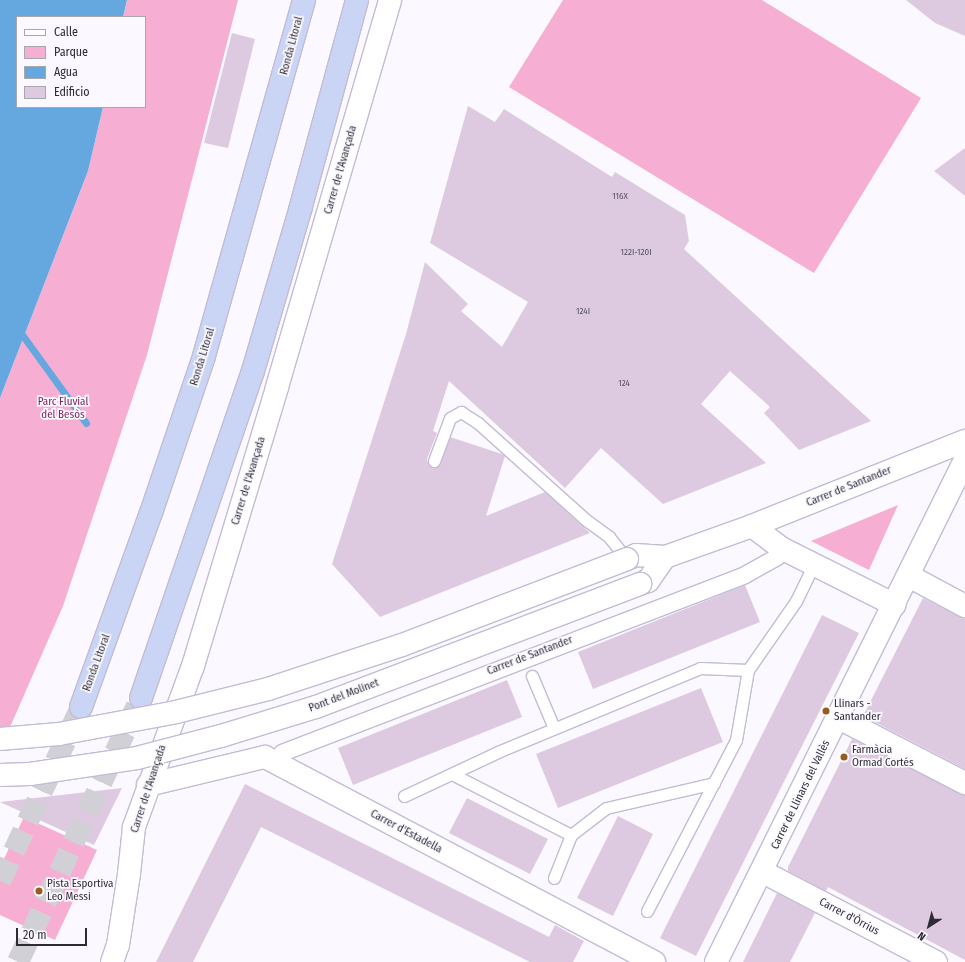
<!DOCTYPE html>
<html>
<head>
<meta charset="utf-8">
<style>
	body { margin:0 }
	#map { position:relative; width:965px; height:962px; overflow:hidden; background:#fbf9ff; font-family:"Fira Sans Condensed",sans-serif }
	div>[style] { position:absolute }
	.green>* { inset:0; background:#f6aed3 }
	.water>* { inset:0; background:#65a8e0 }
	.stream>* { height:7px; margin:-3.5px; padding:0 3.5px; transform-origin:3.5px; border-radius:3.5px; background:#65a8e0 }
	.building>* { inset:0; background:#ddcae0 }
	.trunk-tunnel>* { height:22px; margin-top:-11px; transform-origin:0; background:repeating-linear-gradient(90deg,#d2d0d7 0 22px,transparent 0 33px) }
	.roads { filter:drop-shadow(1px 0 #c2bcd6) drop-shadow(-1px 0 #c2bcd6) drop-shadow(0 1px #c2bcd6) drop-shadow(0 -1px #c2bcd6) }
	.service>* { height:11px; margin:-5.5px; padding:0 5.5px; transform-origin:5.5px; border-radius:5.5px; background:#fff }
	.pedestrian>* { height:16px; margin:-8px; padding:0 8px; transform-origin:8px; border-radius:8px; background:#fff }
	.minor>* { height:22px; margin:-11px; padding:0 11px; transform-origin:11px; border-radius:11px; background:#fff }
	.tertiary>* { height:22px; margin:-11px; padding:0 11px; transform-origin:11px; border-radius:11px; background:#fff }
	.trunk>* { height:22px; margin:-11px; padding:0 11px; transform-origin:11px; border-radius:11px; background:#cad4f4 }
	.bridges { filter:drop-shadow(1px 0 #c2bcd6) drop-shadow(-1px 0 #c2bcd6) drop-shadow(0 1px #c2bcd6) drop-shadow(0 -1px #c2bcd6) }
	.tertiary-bridge>* { height:22px; margin:-11px; padding:0 11px; transform-origin:11px; border-radius:11px; background:#fff }
	.dots>* { width:11px; height:11px; translate:-50% -50%; box-sizing:border-box; border:2px solid #fbf9ff; border-radius:50% }
	span { translate:-50% -50%; white-space:nowrap; text-align:center; line-height:1.15; -webkit-text-stroke:3.5px #fbf9ff; paint-order:stroke }
	.number-label { font-size:9px; color:#5a5360 }
	.number-label span { -webkit-text-stroke-width:0 }
	.street-label { font-size:11px; color:#2e2b35 }
	.park-label { font-size:11px; color:#791f56 }
	.poi-label { font-size:11px; color:#2e2b35 }
	.left { translate:0 -50%; text-align:left }
	.legend { position:absolute; left:16px; top:16px; width:130px; height:92px; box-sizing:border-box; background:#fbf9ff; border:1px solid #a9a7ae; margin:0; padding:5px 7px; list-style:none; font-size:12px; color:#2e2b35 }
	.legend li { display:flex; align-items:center; gap:8px; height:20px }
	.legend b { width:20px; border:1px solid #a9a7ae }
	.north { position:absolute; left:909px; top:906px; width:40px; height:40px; -webkit-text-stroke:3px #fbf9ff; paint-order:stroke; rotate:216deg; font-size:11px; font-weight:700; line-height:16px; text-align:center; color:#2e2b35 }
	.north::after { content:''; display:block; margin:auto; width:14px; height:18px; background:#2e2b35; clip-path:polygon(50% 0,100% 100%,50% 72%,0 100%) }
	.scale { position:absolute; left:16px; top:928px; width:71px; height:18px; box-sizing:border-box; border:2px solid #2e2b35; border-top:0; padding-left:5px; font-size:12px; line-height:14px; white-space:nowrap; color:#2e2b35; -webkit-text-stroke:3px #fbf9ff; paint-order:stroke }
</style>
</head>
<body>
<div id="map">
	<div class="green">
		<i style="clip-path:polygon(127px 0,238px 0,147px 355px,63px 606px,0 750px,0 398px,88px 171px,103px 107px,145px 107px,145px 17px,123px 17px)"></i>
		<i style="clip-path:polygon(563px 0,762px 0,921px 98px,814px 273px,509px 87px)"></i>
		<i style="clip-path:polygon(898px 505px,869px 570px,811px 541px)"></i>
		<i style="clip-path:polygon(24px 817px,97px 850px,55px 940px,0 915px,0 867px)"></i>
	</div>
	<div class="water">
		<i style="clip-path:polygon(0 0,127px 0,123px 17px,17px 17px,17px 107px,103px 107px,88px 171px,0 398px)"></i>
	</div>
	<div class="stream">
		<i style="left:18px;top:329px;width:116px;rotate:54.1deg"></i>
	</div>
	<div class="building">
		<i style="clip-path:polygon(906px 0,965px 0,965px 36px,935px 23px)"></i>
		<i style="clip-path:polygon(232px 33px,255px 39px,228px 148px,204px 143px)"></i>
		<i style="clip-path:polygon(468px 106px,495px 122px,504px 109px,612px 177px,615px 172px,685px 215px,689px 241px,684px 249px,871px 421px,799px 450px,764px 413px,770px 407px,730px 371px,701px 404px,766px 463px,663px 504px,601px 448px,565px 488px,449px 381px,433px 431px,437px 433px,427px 459px,429px 466px,439px 466px,450px 437px,502px 454px,505px 456px,486px 516px,545px 492px,590px 533px,380px 617px,332px 564px,406px 334px,425px 262px,468px 304px,461px 311px,502px 347px,528px 302px,430px 243px)"></i>
		<i style="clip-path:polygon(965px 148px,965px 196px,934px 171px)"></i>
		<i style="clip-path:polygon(745px 585px,760px 622px,593px 689px,578px 652px)"></i>
		<i style="clip-path:polygon(923px 598px,965px 619px,965px 769px,863px 716px)"></i>
		<i style="clip-path:polygon(822px 615px,859px 633px,696px 956px,660px 938px)"></i>
		<i style="clip-path:polygon(507px 680px,522px 717px,353px 785px,338px 748px)"></i>
		<i style="clip-path:polygon(701px 688px,723px 742px,558px 808px,536px 754px)"></i>
		<i style="clip-path:polygon(852px 739px,965px 795px,965px 960px,828px 887px,826px 891px,788px 871px,788px 867px)"></i>
		<i style="clip-path:polygon(245px 784px,549px 937px,555px 925px,584px 941px,573px 962px,530px 962px,261px 827px,193px 962px,156px 962px)"></i>
		<i style="clip-path:polygon(122px 788px,94px 845px,0 802px)"></i>
		<i style="clip-path:polygon(467px 798px,548px 839px,530px 874px,449px 833px)"></i>
		<i style="clip-path:polygon(618px 816px,653px 834px,613px 916px,577px 898px)"></i>
		<i style="clip-path:polygon(777px 893px,815px 913px,790px 962px,743px 962px)"></i>
	</div>
	<div class="trunk-tunnel">
		<i style="left:0;top:881px;width:192px;rotate:-65deg"></i>
		<i style="left:18px;top:962px;width:282px;rotate:-65.1deg"></i>
	</div>
	<div class="roads">
		<div class="service">
			<i style="left:434px;top:461px;width:46px;rotate:-69.6deg"></i>
			<i style="left:450px;top:418px;width:13px;rotate:-29deg"></i>
			<i style="left:461px;top:412px;width:20px;rotate:33deg"></i>
			<i style="left:478px;top:423px;width:145px;rotate:41.9deg"></i>
			<i style="left:586px;top:520px;width:29px;rotate:36deg"></i>
			<i style="left:609px;top:537px;width:28px;rotate:51deg"></i>
			<i style="left:532px;top:676px;width:56px;rotate:67.1deg"></i>
			<i style="left:452px;top:774px;width:134px;rotate:27.1deg"></i>
			<i style="left:404px;top:796px;width:106px;rotate:-25.1deg"></i>
			<i style="left:500px;top:751px;width:217px;rotate:-22.5deg"></i>
			<i style="left:700px;top:668px;width:48px;rotate:2.4deg"></i>
			<i style="left:554px;top:878px;width:46px;rotate:-68.4deg"></i>
			<i style="left:571px;top:835px;width:44px;rotate:-37.6deg"></i>
			<i style="left:606px;top:808px;width:111px;rotate:-13deg"></i>
			<i style="left:647px;top:911px;width:193px;rotate:-62.5deg"></i>
			<i style="left:736px;top:740px;width:71px;rotate:-80.3deg"></i>
			<i style="left:748px;top:670px;width:84px;rotate:-55.2deg"></i>
			<i style="left:796px;top:601px;width:41px;rotate:-64.1deg"></i>
		</div>
		<div class="pedestrian">
			<i style="left:282px;top:753px;width:496px;rotate:-21deg"></i>
			<i style="left:745px;top:575px;width:37px;rotate:-29deg"></i>
		</div>
		<div class="minor">
			<i style="left:752px;top:526px;width:36px;rotate:37deg"></i>
			<i style="left:781px;top:548px;width:127px;rotate:26.6deg"></i>
			<i style="left:909px;top:576px;width:64px;rotate:28.2deg"></i>
			<i style="left:839px;top:718px;width:142px;rotate:27.3deg"></i>
			<i style="left:148px;top:785px;width:120px;rotate:-13.5deg"></i>
			<i style="left:265px;top:757px;width:440px;rotate:27.8deg"></i>
			<i style="left:763px;top:872px;width:195px;rotate:27.5deg"></i>
			<i style="left:112px;top:962px;width:18px;rotate:-71deg"></i>
			<i style="left:118px;top:945px;width:72px;rotate:-81.2deg"></i>
			<i style="left:129px;top:874px;width:47px;rotate:-83.9deg"></i>
			<i style="left:134px;top:827px;width:171px;rotate:-69.9deg"></i>
			<i style="left:193px;top:666px;width:291px;rotate:-73.2deg"></i>
			<i style="left:277px;top:387px;width:403px;rotate:-73.7deg"></i>
			<i style="left:716px;top:962px;width:560px;rotate:-63.62deg"></i>
		</div>
		<div class="tertiary">
			<i style="left:627px;top:559px;width:10px;rotate:-24deg"></i>
			<i style="left:636px;top:555px;width:29px;rotate:4deg"></i>
			<i style="left:665px;top:557px;width:92px;rotate:-19.6deg"></i>
			<i style="left:752px;top:526px;width:229px;rotate:-21.8deg"></i>
			<i style="left:640px;top:584px;width:9px;rotate:-21deg"></i>
			<i style="left:648px;top:581px;width:29px;rotate:-55deg"></i>
		</div>
		<div class="trunk">
			<i style="left:141px;top:698px;width:346px;rotate:-71.1deg"></i>
			<i style="left:253px;top:371px;width:168px;rotate:-73.7deg"></i>
			<i style="left:300px;top:210px;width:218px;rotate:-74.8deg"></i>
			<i style="left:81px;top:707px;width:206px;rotate:-70.2deg"></i>
			<i style="left:151px;top:513px;width:166px;rotate:-71.3deg"></i>
			<i style="left:204px;top:356px;width:370px;rotate:-74.3deg"></i>
		</div>
	</div>
	<div class="bridges">
		<div class="tertiary-bridge">
			<i style="left:0;top:739px;width:59px;rotate:-4.8deg"></i>
			<i style="left:59px;top:734px;width:119px;rotate:-10.6deg"></i>
			<i style="left:176px;top:712px;width:95px;rotate:-14deg"></i>
			<i style="left:268px;top:689px;width:141px;rotate:-18.2deg"></i>
			<i style="left:402px;top:645px;width:241px;rotate:-20.9deg"></i>
			<i style="left:0;top:775px;width:30px;rotate:-2deg"></i>
			<i style="left:30px;top:774px;width:108px;rotate:-8.5deg"></i>
			<i style="left:137px;top:758px;width:87px;rotate:-14.7deg"></i>
			<i style="left:221px;top:736px;width:99px;rotate:-17deg"></i>
			<i style="left:316px;top:707px;width:347px;rotate:-20.8deg"></i>
		</div>
	</div>
	<div class="dots">
		<i style="left:826px;top:711px;background:#975d1c"></i>
		<i style="left:844px;top:757px;background:#975d1c"></i>
		<i style="left:39px;top:891px;background:#975d1c"></i>
	</div>
	<div class="number-label">
		<span style="left:620px;top:196px">116X</span>
		<span style="left:636px;top:252px">122I-120I</span>
		<span style="left:583px;top:311px">124I</span>
		<span style="left:624px;top:383px">124</span>
	</div>
	<div class="street-label">
		<span style="left:292px;top:46px;rotate:-75deg">Ronda Litoral</span>
		<span style="left:341px;top:170px;rotate:-74deg">Carrer de l'Avançada</span>
		<span style="left:203px;top:357px;rotate:-73deg">Ronda Litoral</span>
		<span style="left:249px;top:481px;rotate:-73deg">Carrer de l'Avançada</span>
		<span style="left:849px;top:487px;rotate:-22deg">Carrer de Santander</span>
		<span style="left:530px;top:656px;rotate:-21deg">Carrer de Santander</span>
		<span style="left:97px;top:663px;rotate:-70deg">Ronda Litoral</span>
		<span style="left:344px;top:696px;rotate:-21deg">Pont del Molinet</span>
		<span style="left:149px;top:789px;rotate:-72deg">Carrer de l'Avançada</span>
		<span style="left:801px;top:795px;rotate:-64deg">Carrer de Llinars del Vallès</span>
		<span style="left:406px;top:832px;rotate:28deg">Carrer d'Estadella</span>
		<span style="left:849px;top:917px;rotate:28deg">Carrer d'Òrrius</span>
	</div>
	<div class="park-label">
		<span style="left:63px;top:409px">Parc Fluvial<br>del Besòs</span>
	</div>
	<div class="poi-label">
		<span class="left" style="left:834px;top:711px">Llinars -<br>Santander</span>
		<span class="left" style="left:852px;top:757px">Farmàcia<br>Ormad Cortés</span>
		<span class="left" style="left:47px;top:891px">Pista Esportiva<br>Leo Messi</span>
	</div>
	<ul class="legend">
	<li><b style="height:5px;background:#fff"></b>Calle</li>
	<li><b style="height:11px;background:#f6aed3"></b>Parque</li>
	<li><b style="height:11px;background:#65a8e0"></b>Agua</li>
	<li><b style="height:11px;background:#ddcae0"></b>Edificio</li>
	</ul>
	<div class="north">N</div>
	<div class="scale">20 m</div>
</div>
</body>
</html>
